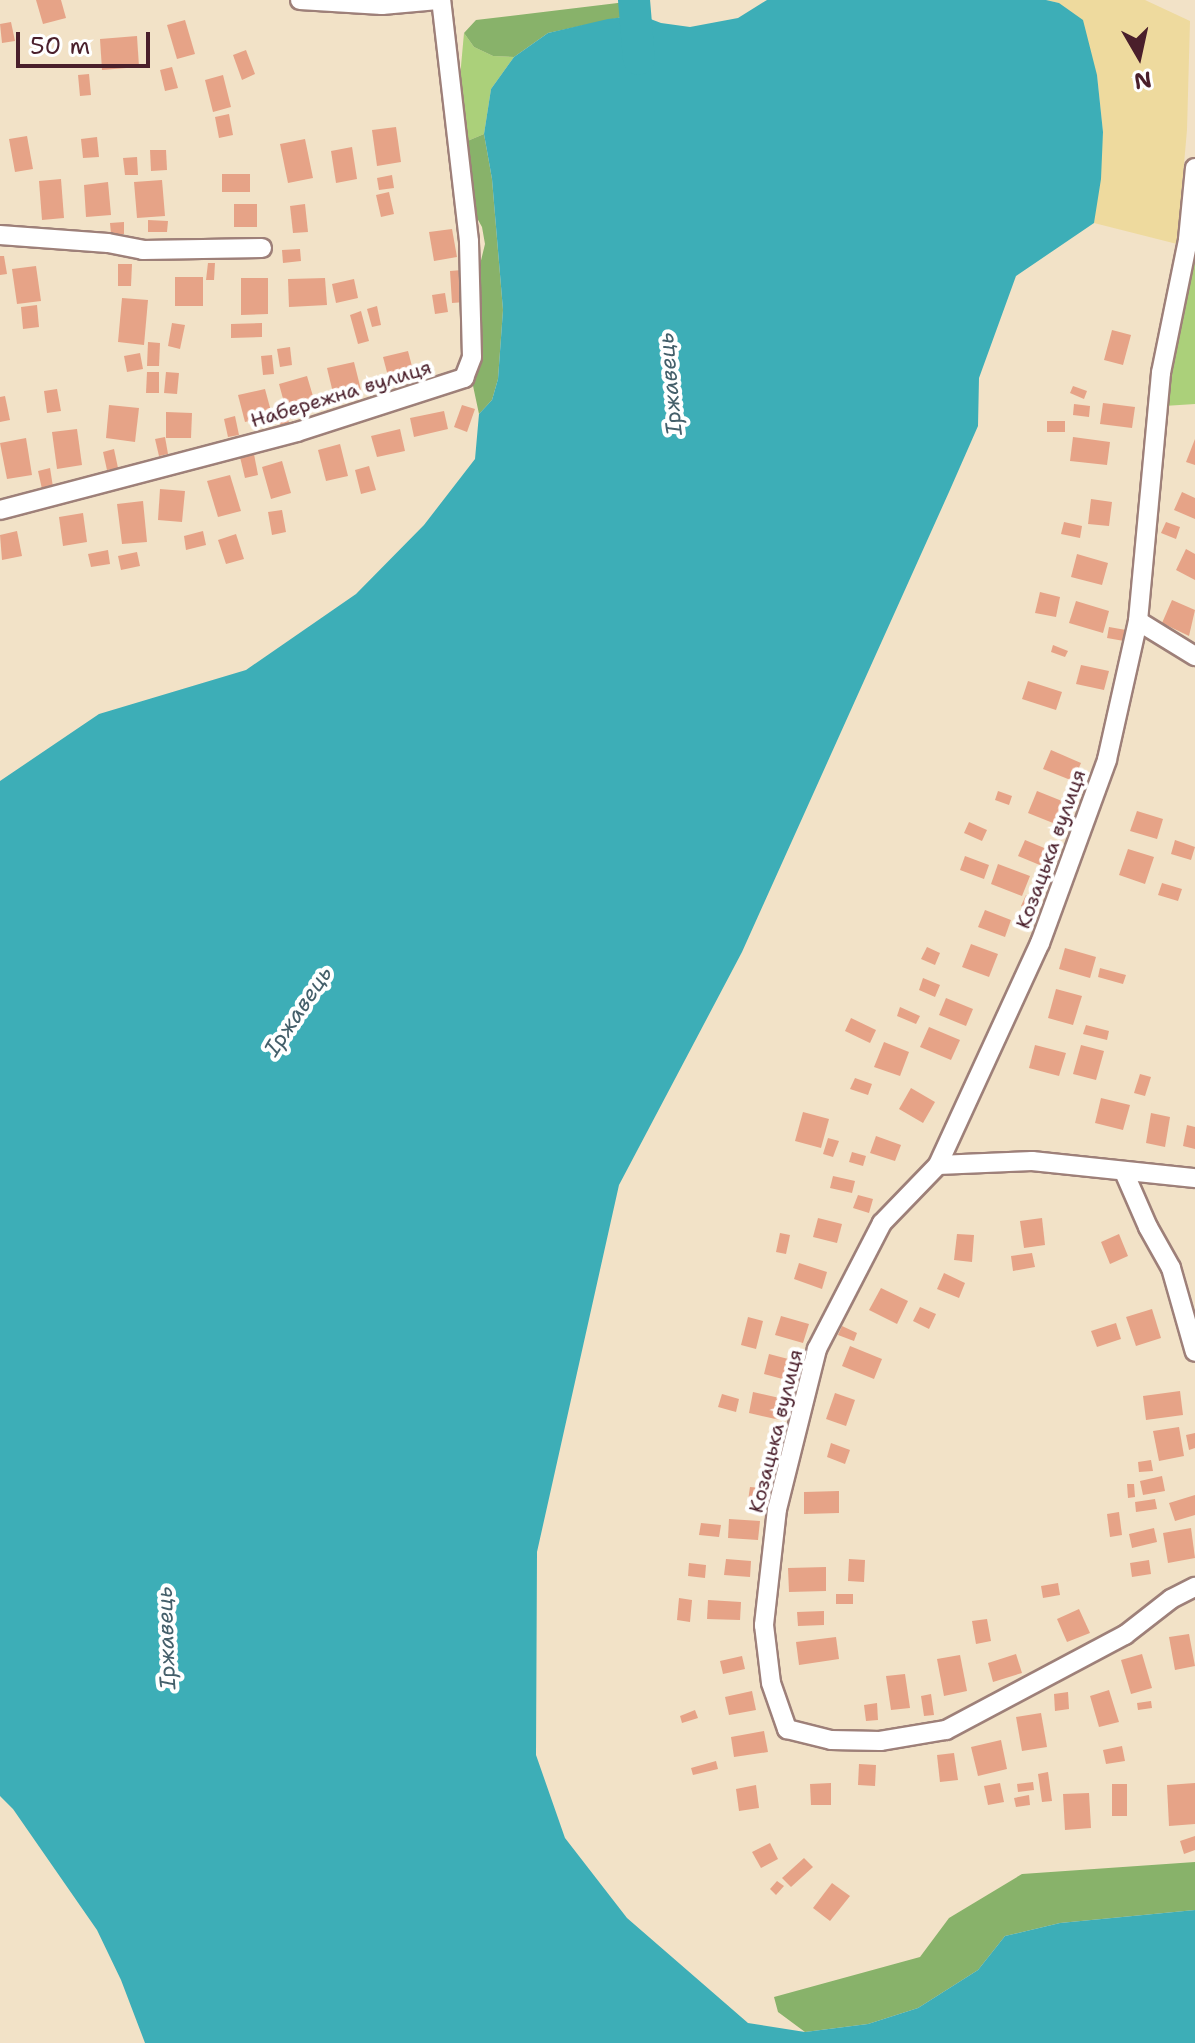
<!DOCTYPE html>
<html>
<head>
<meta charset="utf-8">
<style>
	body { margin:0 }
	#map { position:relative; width:1195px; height:2043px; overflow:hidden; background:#f2e2c7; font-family:"Shantell Sans",sans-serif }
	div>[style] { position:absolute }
	.green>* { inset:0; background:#abd07a }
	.forest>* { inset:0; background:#88b26a }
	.sand>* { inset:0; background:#eeda9e }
	.water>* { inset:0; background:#3daeb7 }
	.river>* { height:32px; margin:-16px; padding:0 16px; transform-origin:16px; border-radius:16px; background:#3daeb7 }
	.building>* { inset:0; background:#e6a387 }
	.roads { filter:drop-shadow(2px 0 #9e8079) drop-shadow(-2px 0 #9e8079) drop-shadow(0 2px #9e8079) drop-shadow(0 -2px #9e8079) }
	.minor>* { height:18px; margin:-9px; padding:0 9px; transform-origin:9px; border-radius:9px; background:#fff }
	span { translate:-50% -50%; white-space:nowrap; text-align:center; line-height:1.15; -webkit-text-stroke:8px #fff; paint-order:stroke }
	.street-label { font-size:20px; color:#4a1f2b }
	.water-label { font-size:22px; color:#445f6a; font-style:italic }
	.north { position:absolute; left:1099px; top:16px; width:80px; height:80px; -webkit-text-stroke:6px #fff; paint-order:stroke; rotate:171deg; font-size:22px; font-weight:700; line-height:32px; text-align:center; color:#4a1f2b }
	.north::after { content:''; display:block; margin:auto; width:28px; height:36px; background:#4a1f2b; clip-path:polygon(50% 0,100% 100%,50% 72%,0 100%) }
	.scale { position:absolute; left:16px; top:32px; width:134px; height:36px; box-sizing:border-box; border:4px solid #4a1f2b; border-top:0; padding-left:10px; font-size:24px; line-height:28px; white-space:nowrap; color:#4a1f2b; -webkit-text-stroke:6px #fff; paint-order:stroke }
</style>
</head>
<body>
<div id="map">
	<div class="green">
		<i style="clip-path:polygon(464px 33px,474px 47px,493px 56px,514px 57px,491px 89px,484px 134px,465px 142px,460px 77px)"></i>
		<i style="clip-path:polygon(1195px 252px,1195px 404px,1164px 406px)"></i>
	</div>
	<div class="forest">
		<i style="clip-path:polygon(626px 2px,629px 8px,627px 16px,548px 33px,514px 57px,493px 56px,474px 47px,464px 33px,476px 20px)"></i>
		<i style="clip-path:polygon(484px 134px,492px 179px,503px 310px,498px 379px,492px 400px,479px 414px,472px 381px,480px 367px,477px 277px,485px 244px,482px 227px,472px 209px,465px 142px)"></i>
		<i style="clip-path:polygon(1195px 1862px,1195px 1910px,1060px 1923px,1005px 1936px,978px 1970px,918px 2008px,868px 2024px,805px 2032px,778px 2012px,774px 1997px,920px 1957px,949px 1918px,1022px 1874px)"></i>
	</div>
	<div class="sand">
		<i style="clip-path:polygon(1046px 0,1145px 0,1190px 21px,1187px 130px,1177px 244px,1094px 223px,1103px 132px,1097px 75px,1059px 3px)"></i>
	</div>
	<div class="water">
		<i style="clip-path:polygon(767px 0,1046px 0,1059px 3px,1083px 20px,1097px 75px,1103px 132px,1101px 179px,1094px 223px,1016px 276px,979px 378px,978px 426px,949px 492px,742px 952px,619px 1185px,537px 1552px,536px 1755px,565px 1838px,627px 1918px,748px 2023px,805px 2032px,868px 2024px,918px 2008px,978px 1970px,1005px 1936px,1060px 1923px,1195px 1910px,1195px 2043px,145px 2043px,121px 1980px,97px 1930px,13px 1809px,0 1796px,0 781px,99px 714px,246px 670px,356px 594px,424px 525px,475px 459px,479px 414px,492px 400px,498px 379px,503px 310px,492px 179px,484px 134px,491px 89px,514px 57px,548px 33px,608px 19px,640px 15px,661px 23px,690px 27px,738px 18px)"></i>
	</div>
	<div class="river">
		<i style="left:634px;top:0;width:59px;rotate:85.2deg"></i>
	</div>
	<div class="building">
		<i style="clip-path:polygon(36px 0,61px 0,66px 18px,43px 24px)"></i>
		<i style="clip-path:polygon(185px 20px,195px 54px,177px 59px,167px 25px)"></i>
		<i style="clip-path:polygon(11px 22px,15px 41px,2px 43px,0 24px)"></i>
		<i style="clip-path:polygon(137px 36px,139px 67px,102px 70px,100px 39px)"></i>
		<i style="clip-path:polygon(246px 50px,255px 74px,242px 80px,233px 55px)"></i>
		<i style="clip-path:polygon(172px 67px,178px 88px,165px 91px,160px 70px)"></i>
		<i style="clip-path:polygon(89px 74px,91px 95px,80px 96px,78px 75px)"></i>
		<i style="clip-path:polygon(223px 75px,231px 107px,213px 112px,205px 80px)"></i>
		<i style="clip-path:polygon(229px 114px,233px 135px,219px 138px,215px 117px)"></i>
		<i style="clip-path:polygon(396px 127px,401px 162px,377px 166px,372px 130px)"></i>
		<i style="clip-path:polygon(27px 136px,33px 169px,15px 172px,9px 139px)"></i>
		<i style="clip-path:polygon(97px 137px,99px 157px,83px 158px,81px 139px)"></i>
		<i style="clip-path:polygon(305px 139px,313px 178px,288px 183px,280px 144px)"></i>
		<i style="clip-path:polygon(352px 147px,357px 179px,336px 183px,331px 151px)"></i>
		<i style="clip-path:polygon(150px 150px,166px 150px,167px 170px,151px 171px)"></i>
		<i style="clip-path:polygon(137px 157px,138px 175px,125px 175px,123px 158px)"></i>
		<i style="clip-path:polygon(222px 174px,250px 174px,250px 192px,222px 192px)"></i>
		<i style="clip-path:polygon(392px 175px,394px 188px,379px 190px,377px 178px)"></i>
		<i style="clip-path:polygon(61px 179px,64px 218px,42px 220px,39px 181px)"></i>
		<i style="clip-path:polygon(162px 180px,165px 216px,137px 218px,134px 182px)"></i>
		<i style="clip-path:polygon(108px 182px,111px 215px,86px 217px,84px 185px)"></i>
		<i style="clip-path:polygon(389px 192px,394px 214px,381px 217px,376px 195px)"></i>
		<i style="clip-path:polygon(234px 204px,257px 204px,257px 227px,234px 227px)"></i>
		<i style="clip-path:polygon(305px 204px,308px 232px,293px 233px,290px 206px)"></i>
		<i style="clip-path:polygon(148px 220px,168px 221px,167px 232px,148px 232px)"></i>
		<i style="clip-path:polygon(124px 222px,124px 234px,111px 234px,110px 223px)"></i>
		<i style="clip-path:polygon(452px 229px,457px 257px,434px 261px,429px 232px)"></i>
		<i style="clip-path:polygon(300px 249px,301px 261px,283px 263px,282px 250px)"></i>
		<i style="clip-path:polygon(0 256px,4px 256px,7px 274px,0 275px)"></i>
		<i style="clip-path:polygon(208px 263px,215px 263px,214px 280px,206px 280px)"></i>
		<i style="clip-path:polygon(118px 264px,132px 264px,131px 286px,118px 286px)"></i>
		<i style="clip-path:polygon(36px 266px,41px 301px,17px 304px,12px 269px)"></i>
		<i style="clip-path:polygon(462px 270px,465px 302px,452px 303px,450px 271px)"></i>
		<i style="clip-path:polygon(175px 277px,203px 277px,203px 306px,175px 306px)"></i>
		<i style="clip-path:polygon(241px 278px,268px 278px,268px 314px,241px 315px)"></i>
		<i style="clip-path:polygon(325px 278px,327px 305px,289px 307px,288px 279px)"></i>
		<i style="clip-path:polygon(354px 279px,358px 298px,336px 303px,332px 284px)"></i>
		<i style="clip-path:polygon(445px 293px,448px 312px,435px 314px,432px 295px)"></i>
		<i style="clip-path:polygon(122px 298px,148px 300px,144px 345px,118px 342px)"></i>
		<i style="clip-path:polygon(37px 305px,39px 327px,23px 329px,21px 307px)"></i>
		<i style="clip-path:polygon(377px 306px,381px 325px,372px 327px,367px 309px)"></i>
		<i style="clip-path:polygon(361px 311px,369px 341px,358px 344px,350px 315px)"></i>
		<i style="clip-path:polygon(172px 323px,185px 325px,180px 349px,168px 346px)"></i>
		<i style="clip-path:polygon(262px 323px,262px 337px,231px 338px,231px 324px)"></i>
		<i style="clip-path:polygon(1112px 330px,1131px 335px,1123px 365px,1104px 360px)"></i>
		<i style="clip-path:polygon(148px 342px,160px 343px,159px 366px,147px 366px)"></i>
		<i style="clip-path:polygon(290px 347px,292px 365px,280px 367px,277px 349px)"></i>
		<i style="clip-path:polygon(408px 351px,414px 374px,389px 380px,383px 357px)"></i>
		<i style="clip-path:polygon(140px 353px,143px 369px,127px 372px,124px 356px)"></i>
		<i style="clip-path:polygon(272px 355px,274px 374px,263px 375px,261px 356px)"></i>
		<i style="clip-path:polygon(354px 362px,361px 390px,334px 397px,327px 368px)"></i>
		<i style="clip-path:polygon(147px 372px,159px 372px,159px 393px,146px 393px)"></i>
		<i style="clip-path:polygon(166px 372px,179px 373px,177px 394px,164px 393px)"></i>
		<i style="clip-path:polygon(307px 376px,315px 403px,286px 411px,289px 423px,280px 425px,276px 408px,285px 406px,279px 384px)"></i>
		<i style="clip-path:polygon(1073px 386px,1087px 391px,1084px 399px,1070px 393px)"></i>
		<i style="clip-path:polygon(57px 389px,61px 411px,47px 413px,44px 391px)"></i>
		<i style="clip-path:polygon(265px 389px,272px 415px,245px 422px,238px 395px)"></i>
		<i style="clip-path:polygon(5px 396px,10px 420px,0 422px,0 397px)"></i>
		<i style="clip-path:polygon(1103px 403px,1135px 407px,1132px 428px,1100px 424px)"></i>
		<i style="clip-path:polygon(1074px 404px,1090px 406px,1089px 417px,1073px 415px)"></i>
		<i style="clip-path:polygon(109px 405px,139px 408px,135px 442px,106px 438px)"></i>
		<i style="clip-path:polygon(462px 405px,475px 409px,467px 432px,454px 427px)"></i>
		<i style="clip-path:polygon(444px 411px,448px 429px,414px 437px,410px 418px)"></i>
		<i style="clip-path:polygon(166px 412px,192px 413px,191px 438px,166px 438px)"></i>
		<i style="clip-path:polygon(235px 416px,239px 435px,228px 437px,224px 419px)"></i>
		<i style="clip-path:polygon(1047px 421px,1065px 421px,1065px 432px,1047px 432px)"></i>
		<i style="clip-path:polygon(77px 429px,82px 465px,57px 469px,52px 432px)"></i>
		<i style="clip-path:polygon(400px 429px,405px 451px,377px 457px,371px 436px)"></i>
		<i style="clip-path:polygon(165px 437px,168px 454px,159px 456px,155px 439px)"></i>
		<i style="clip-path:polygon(1073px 437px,1110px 442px,1107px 465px,1070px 461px)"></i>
		<i style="clip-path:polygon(26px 438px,32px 475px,7px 479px,0 443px)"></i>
		<i style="clip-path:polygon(1195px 439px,1195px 465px,1186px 462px)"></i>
		<i style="clip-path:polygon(340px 444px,348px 476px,326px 481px,318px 450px)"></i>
		<i style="clip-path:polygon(114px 449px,118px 468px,107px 470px,103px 452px)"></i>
		<i style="clip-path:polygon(254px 454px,258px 475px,245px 478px,240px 457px)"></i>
		<i style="clip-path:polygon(282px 461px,291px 493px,271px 499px,262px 467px)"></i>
		<i style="clip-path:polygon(369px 466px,376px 490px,361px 494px,355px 470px)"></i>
		<i style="clip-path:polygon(50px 468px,53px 487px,42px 489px,38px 471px)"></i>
		<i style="clip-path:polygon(230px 475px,241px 511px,218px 517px,207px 481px)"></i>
		<i style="clip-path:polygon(160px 489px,185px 491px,182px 522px,158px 520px)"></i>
		<i style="clip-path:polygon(1182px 492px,1195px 498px,1195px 519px,1174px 510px)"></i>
		<i style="clip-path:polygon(1091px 499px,1112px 502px,1109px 526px,1088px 524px)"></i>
		<i style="clip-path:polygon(143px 501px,147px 542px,122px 544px,117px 504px)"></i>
		<i style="clip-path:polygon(282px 510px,286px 532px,272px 535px,268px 512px)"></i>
		<i style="clip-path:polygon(83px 513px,87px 542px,63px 546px,59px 517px)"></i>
		<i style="clip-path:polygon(1064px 522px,1082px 526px,1080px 538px,1061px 534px)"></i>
		<i style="clip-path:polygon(1166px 522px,1180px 527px,1176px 539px,1161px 533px)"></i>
		<i style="clip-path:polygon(17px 531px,22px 556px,2px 560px,0 535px)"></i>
		<i style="clip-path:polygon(203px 531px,206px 545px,186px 550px,184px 536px)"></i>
		<i style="clip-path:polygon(236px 534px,244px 559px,226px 564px,218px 540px)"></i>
		<i style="clip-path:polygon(1186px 549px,1195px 554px,1195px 580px,1176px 570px)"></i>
		<i style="clip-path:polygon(108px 550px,110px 564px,91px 567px,88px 554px)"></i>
		<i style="clip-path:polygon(137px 552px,140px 566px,121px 570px,118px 556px)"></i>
		<i style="clip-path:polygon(1077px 554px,1108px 563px,1102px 585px,1071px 577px)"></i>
		<i style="clip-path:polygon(1040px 592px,1060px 597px,1056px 617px,1035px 613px)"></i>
		<i style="clip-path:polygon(1172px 600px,1195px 610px,1189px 636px,1162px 623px)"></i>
		<i style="clip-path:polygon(1076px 601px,1109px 611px,1103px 633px,1069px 623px)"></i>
		<i style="clip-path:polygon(1109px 627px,1126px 630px,1124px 641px,1107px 638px)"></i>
		<i style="clip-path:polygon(1053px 645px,1068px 651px,1065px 657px,1051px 652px)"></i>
		<i style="clip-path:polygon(1081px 665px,1109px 671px,1104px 690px,1076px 684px)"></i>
		<i style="clip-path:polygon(1028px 681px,1062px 692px,1056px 710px,1022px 699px)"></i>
		<i style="clip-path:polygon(1051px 750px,1081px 763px,1073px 781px,1043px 769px)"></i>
		<i style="clip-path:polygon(998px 791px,1012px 796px,1009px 805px,995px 800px)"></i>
		<i style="clip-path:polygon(1037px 791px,1067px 803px,1058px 825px,1028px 813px)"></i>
		<i style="clip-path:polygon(1137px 811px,1163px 819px,1157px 839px,1130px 831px)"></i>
		<i style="clip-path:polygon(969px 822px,987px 830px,982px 841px,964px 833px)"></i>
		<i style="clip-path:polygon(1025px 840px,1054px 852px,1047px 868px,1018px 856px)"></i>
		<i style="clip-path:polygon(1175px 840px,1195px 847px,1191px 860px,1171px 854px)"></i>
		<i style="clip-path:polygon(1128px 849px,1154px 857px,1145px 884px,1119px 875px)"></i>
		<i style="clip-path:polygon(965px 856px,989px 865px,984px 879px,960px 870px)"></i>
		<i style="clip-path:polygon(998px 864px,1030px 876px,1022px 896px,991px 884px)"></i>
		<i style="clip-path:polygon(1162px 883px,1182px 889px,1178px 901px,1158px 895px)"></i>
		<i style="clip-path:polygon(1026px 895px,1040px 901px,1035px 912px,1021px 906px)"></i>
		<i style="clip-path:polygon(985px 910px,1011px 920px,1005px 937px,978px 927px)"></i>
		<i style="clip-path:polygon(971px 944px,998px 954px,989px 977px,962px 967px)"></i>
		<i style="clip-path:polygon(927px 947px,940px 953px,935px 965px,921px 959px)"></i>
		<i style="clip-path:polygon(1065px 948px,1096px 957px,1090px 978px,1059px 969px)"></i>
		<i style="clip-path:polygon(1100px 968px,1126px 975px,1123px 984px,1098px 977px)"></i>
		<i style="clip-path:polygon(923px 978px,940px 985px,935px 997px,919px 990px)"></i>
		<i style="clip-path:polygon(1056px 989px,1082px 996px,1073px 1025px,1048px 1018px)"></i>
		<i style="clip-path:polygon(946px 998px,973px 1009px,966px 1026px,939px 1015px)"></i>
		<i style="clip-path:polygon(900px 1007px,920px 1016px,916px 1024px,897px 1016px)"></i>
		<i style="clip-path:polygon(851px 1018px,876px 1030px,870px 1043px,845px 1031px)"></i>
		<i style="clip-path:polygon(1086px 1025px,1109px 1031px,1107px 1040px,1083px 1034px)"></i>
		<i style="clip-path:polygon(929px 1027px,960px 1040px,951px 1060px,920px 1047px)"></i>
		<i style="clip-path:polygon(884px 1042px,909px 1052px,900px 1076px,874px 1067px)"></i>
		<i style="clip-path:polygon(1035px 1045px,1066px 1053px,1059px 1076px,1029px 1068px)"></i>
		<i style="clip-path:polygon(1081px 1045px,1104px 1051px,1096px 1080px,1073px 1074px)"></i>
		<i style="clip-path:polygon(1140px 1074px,1151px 1077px,1145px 1096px,1134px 1093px)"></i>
		<i style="clip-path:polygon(855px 1078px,872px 1084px,868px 1095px,850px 1089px)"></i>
		<i style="clip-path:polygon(911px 1088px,935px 1102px,923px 1123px,899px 1109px)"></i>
		<i style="clip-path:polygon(1101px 1098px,1130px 1105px,1123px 1130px,1095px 1123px)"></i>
		<i style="clip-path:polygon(803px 1112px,829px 1119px,821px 1148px,795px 1141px)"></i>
		<i style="clip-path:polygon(1151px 1113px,1170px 1117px,1165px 1147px,1146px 1143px)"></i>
		<i style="clip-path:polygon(1187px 1125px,1195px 1127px,1195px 1149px,1183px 1146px)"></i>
		<i style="clip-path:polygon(876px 1136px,901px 1145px,895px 1161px,870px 1153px)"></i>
		<i style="clip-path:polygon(828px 1138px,839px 1141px,833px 1157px,823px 1154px)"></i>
		<i style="clip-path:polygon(852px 1152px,866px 1156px,863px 1166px,849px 1162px)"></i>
		<i style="clip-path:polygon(833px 1176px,855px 1181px,852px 1193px,830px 1188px)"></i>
		<i style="clip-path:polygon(858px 1195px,873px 1199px,869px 1213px,853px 1208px)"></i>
		<i style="clip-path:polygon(818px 1218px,842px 1224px,837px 1243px,813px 1237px)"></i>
		<i style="clip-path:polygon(1042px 1218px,1045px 1245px,1024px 1248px,1020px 1221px)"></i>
		<i style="clip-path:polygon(780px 1233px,790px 1235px,786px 1254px,776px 1252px)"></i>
		<i style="clip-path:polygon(957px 1234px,974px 1235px,972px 1262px,954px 1260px)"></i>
		<i style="clip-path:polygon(1119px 1234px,1128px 1256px,1110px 1264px,1101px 1242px)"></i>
		<i style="clip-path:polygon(1032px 1253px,1035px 1267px,1013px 1271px,1011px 1256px)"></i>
		<i style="clip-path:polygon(799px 1263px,827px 1272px,822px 1289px,794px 1279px)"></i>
		<i style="clip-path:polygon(944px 1273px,965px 1283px,959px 1298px,937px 1289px)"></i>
		<i style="clip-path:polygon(881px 1288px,908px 1301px,897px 1324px,869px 1310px)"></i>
		<i style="clip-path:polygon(920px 1307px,936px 1314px,929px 1329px,913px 1321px)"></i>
		<i style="clip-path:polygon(1152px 1309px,1161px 1338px,1136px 1346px,1126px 1317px)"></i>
		<i style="clip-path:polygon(781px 1316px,809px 1324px,803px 1343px,775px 1335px)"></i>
		<i style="clip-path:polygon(748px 1317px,763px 1321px,756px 1349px,741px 1345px)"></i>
		<i style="clip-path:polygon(1116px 1323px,1121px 1339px,1097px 1347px,1091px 1331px)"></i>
		<i style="clip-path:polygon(842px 1326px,857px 1333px,854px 1341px,838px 1335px)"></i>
		<i style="clip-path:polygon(850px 1346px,882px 1359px,874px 1379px,842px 1366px)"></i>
		<i style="clip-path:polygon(769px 1354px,796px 1361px,790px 1381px,764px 1374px)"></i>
		<i style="clip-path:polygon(1180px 1391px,1183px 1415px,1146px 1420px,1143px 1396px)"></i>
		<i style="clip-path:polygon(753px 1392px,784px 1399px,780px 1420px,749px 1413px)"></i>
		<i style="clip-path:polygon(835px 1393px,855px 1400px,846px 1426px,826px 1419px)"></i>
		<i style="clip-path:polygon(722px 1394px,739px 1399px,736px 1412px,718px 1407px)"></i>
		<i style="clip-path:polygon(1179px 1427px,1184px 1456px,1159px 1461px,1153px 1431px)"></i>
		<i style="clip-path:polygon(1195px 1433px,1195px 1448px,1189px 1450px,1186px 1435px)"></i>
		<i style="clip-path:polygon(831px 1443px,850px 1450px,845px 1464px,827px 1457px)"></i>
		<i style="clip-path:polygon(1151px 1460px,1153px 1471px,1139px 1472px,1138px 1462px)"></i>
		<i style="clip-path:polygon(1162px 1476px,1165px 1491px,1143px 1495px,1140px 1481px)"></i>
		<i style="clip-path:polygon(1127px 1484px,1134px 1484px,1135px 1497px,1128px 1498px)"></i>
		<i style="clip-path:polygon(750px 1487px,774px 1489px,772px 1503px,748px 1501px)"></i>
		<i style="clip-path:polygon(839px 1491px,839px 1513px,804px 1514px,804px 1492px)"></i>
		<i style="clip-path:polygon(1195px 1495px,1195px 1515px,1175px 1521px,1169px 1503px)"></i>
		<i style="clip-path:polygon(1155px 1499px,1157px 1509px,1136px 1512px,1135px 1502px)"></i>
		<i style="clip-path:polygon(1119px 1512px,1122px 1535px,1110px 1537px,1107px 1514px)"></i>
		<i style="clip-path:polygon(729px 1519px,760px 1521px,758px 1540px,728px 1538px)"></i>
		<i style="clip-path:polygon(701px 1523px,721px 1525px,719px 1537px,699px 1535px)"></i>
		<i style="clip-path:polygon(1154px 1528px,1157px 1542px,1132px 1548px,1129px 1534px)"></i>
		<i style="clip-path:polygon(1191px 1528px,1195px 1558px,1168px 1563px,1163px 1533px)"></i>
		<i style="clip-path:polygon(726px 1559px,751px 1561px,750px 1577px,724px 1575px)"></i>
		<i style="clip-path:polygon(849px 1559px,865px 1560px,864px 1582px,848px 1581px)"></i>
		<i style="clip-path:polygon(1149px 1560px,1151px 1574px,1132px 1577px,1130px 1563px)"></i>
		<i style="clip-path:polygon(689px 1563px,706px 1565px,705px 1578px,688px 1576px)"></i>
		<i style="clip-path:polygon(826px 1567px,826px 1591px,789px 1592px,788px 1568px)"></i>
		<i style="clip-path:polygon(1058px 1583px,1060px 1595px,1043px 1598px,1041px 1586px)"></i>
		<i style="clip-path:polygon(836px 1594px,853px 1594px,853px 1604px,836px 1604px)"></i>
		<i style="clip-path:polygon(679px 1598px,692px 1600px,690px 1622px,677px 1620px)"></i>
		<i style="clip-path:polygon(708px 1600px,741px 1602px,740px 1620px,707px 1619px)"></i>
		<i style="clip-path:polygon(1079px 1609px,1090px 1633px,1067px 1642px,1057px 1619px)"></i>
		<i style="clip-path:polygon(824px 1611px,824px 1625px,798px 1626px,797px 1612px)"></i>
		<i style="clip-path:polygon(987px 1619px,991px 1641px,976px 1644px,972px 1621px)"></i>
		<i style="clip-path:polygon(1189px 1634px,1195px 1666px,1175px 1670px,1169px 1637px)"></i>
		<i style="clip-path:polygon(836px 1637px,839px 1659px,799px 1665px,796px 1642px)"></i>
		<i style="clip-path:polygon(1016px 1654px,1022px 1673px,993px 1682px,988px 1663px)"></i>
		<i style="clip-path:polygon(1142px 1654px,1152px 1688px,1131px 1694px,1121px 1660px)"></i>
		<i style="clip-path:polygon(960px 1655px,967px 1691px,944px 1696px,937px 1659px)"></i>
		<i style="clip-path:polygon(742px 1656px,745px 1669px,723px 1674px,720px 1661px)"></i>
		<i style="clip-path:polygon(905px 1674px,910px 1708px,891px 1710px,886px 1676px)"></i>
		<i style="clip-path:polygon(1109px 1690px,1119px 1722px,1099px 1727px,1090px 1696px)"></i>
		<i style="clip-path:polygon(752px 1691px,756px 1710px,729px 1715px,725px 1697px)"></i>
		<i style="clip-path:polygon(1068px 1692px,1069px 1709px,1055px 1711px,1054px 1694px)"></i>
		<i style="clip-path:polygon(931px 1694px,934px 1715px,924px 1716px,921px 1696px)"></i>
		<i style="clip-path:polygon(1151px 1701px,1152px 1708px,1138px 1710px,1137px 1703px)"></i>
		<i style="clip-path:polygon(877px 1703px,878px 1720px,866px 1721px,864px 1705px)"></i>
		<i style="clip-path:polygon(695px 1710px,698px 1718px,682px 1723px,680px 1716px)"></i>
		<i style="clip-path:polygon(1041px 1713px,1047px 1747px,1022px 1751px,1016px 1717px)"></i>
		<i style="clip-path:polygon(764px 1731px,768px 1752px,734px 1757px,731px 1737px)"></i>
		<i style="clip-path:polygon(1001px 1740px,1007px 1769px,978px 1776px,971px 1747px)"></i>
		<i style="clip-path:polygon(1122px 1746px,1125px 1761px,1106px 1764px,1103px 1750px)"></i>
		<i style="clip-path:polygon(954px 1753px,958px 1780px,940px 1782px,937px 1755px)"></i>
		<i style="clip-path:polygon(716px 1761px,718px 1769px,693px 1775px,691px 1768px)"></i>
		<i style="clip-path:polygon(859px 1764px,876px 1765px,875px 1786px,858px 1785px)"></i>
		<i style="clip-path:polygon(1048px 1772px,1052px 1801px,1042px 1802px,1038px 1774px)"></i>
		<i style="clip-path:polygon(1033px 1782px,1034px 1790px,1018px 1792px,1017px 1784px)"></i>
		<i style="clip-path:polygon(831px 1783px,831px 1805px,811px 1805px,810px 1784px)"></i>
		<i style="clip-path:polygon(1000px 1783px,1004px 1802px,988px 1805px,984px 1786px)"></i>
		<i style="clip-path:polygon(1195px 1783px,1195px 1824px,1169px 1826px,1167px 1785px)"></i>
		<i style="clip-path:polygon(1112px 1784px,1127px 1784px,1127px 1816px,1112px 1816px)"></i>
		<i style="clip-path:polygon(756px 1785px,759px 1808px,739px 1811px,736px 1789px)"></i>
		<i style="clip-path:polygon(1089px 1793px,1091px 1828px,1065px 1830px,1063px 1794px)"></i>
		<i style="clip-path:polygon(1029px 1795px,1030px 1805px,1016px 1807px,1014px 1798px)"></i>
		<i style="clip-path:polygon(1195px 1836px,1195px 1850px,1184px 1854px,1180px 1841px)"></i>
		<i style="clip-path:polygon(770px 1843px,778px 1859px,761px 1868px,752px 1852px)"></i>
		<i style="clip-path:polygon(804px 1858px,813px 1867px,791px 1887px,782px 1878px)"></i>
		<i style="clip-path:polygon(777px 1881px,784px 1886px,776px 1895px,770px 1889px)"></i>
		<i style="clip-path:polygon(832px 1883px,850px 1896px,830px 1921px,813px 1908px)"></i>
	</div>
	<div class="roads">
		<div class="minor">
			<i style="left:300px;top:0;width:82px;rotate:3.5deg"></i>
			<i style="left:382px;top:5px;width:56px;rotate:-5.1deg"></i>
			<i style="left:1195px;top:168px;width:72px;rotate:95.6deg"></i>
			<i style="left:1188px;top:240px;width:136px;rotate:101.5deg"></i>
			<i style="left:1161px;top:373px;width:249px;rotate:95.3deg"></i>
			<i style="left:1138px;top:621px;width:142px;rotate:102.6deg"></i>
			<i style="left:1107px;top:760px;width:195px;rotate:110.1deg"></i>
			<i style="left:1040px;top:943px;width:244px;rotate:114.7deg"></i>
			<i style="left:938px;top:1165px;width:81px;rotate:134deg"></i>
			<i style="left:882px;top:1223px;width:142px;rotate:117.3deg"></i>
			<i style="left:817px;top:1349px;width:165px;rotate:104deg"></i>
			<i style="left:777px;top:1509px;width:117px;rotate:96.4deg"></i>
			<i style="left:764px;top:1625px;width:58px;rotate:83.1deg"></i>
			<i style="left:771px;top:1683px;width:49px;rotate:70.8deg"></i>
			<i style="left:787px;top:1729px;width:45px;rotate:14deg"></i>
			<i style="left:831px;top:1740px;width:49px;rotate:1.2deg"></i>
			<i style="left:880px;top:1741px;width:67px;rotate:-9.5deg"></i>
			<i style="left:946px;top:1730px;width:203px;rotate:-28deg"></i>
			<i style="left:1125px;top:1635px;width:58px;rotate:-38deg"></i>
			<i style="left:1171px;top:1599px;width:27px;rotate:-27deg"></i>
			<i style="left:0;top:235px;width:108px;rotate:4.2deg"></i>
			<i style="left:108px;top:243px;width:36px;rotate:11deg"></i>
			<i style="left:143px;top:250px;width:119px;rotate:-1deg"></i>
			<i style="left:0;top:510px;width:307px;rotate:-14.7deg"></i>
			<i style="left:297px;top:432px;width:176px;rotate:-17.9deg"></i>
			<i style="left:464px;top:378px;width:22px;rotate:-69deg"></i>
			<i style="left:472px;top:357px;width:116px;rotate:-91.5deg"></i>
			<i style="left:469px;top:241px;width:243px;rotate:-96.6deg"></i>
			<i style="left:1138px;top:621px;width:67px;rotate:31.6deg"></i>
			<i style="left:938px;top:1165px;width:94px;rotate:-2.4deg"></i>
			<i style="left:1032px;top:1161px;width:164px;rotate:6deg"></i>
			<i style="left:1124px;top:1172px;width:60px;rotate:66.4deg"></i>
			<i style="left:1148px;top:1227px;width:47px;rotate:60.7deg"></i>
			<i style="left:1171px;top:1268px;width:87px;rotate:74.1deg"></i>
		</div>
	</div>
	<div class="street-label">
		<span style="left:341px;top:394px;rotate:-17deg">Набережна вулиця</span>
		<span style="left:1051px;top:849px;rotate:-70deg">Козацька вулиця</span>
		<span style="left:776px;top:1431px;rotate:-76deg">Козацька вулиця</span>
	</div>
	<div class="water-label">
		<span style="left:670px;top:384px;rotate:-95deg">Іржавець</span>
		<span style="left:298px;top:1011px;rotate:-56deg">Іржавець</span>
		<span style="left:166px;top:1638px;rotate:-92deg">Іржавець</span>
	</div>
	<div class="north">N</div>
	<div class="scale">50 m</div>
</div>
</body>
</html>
